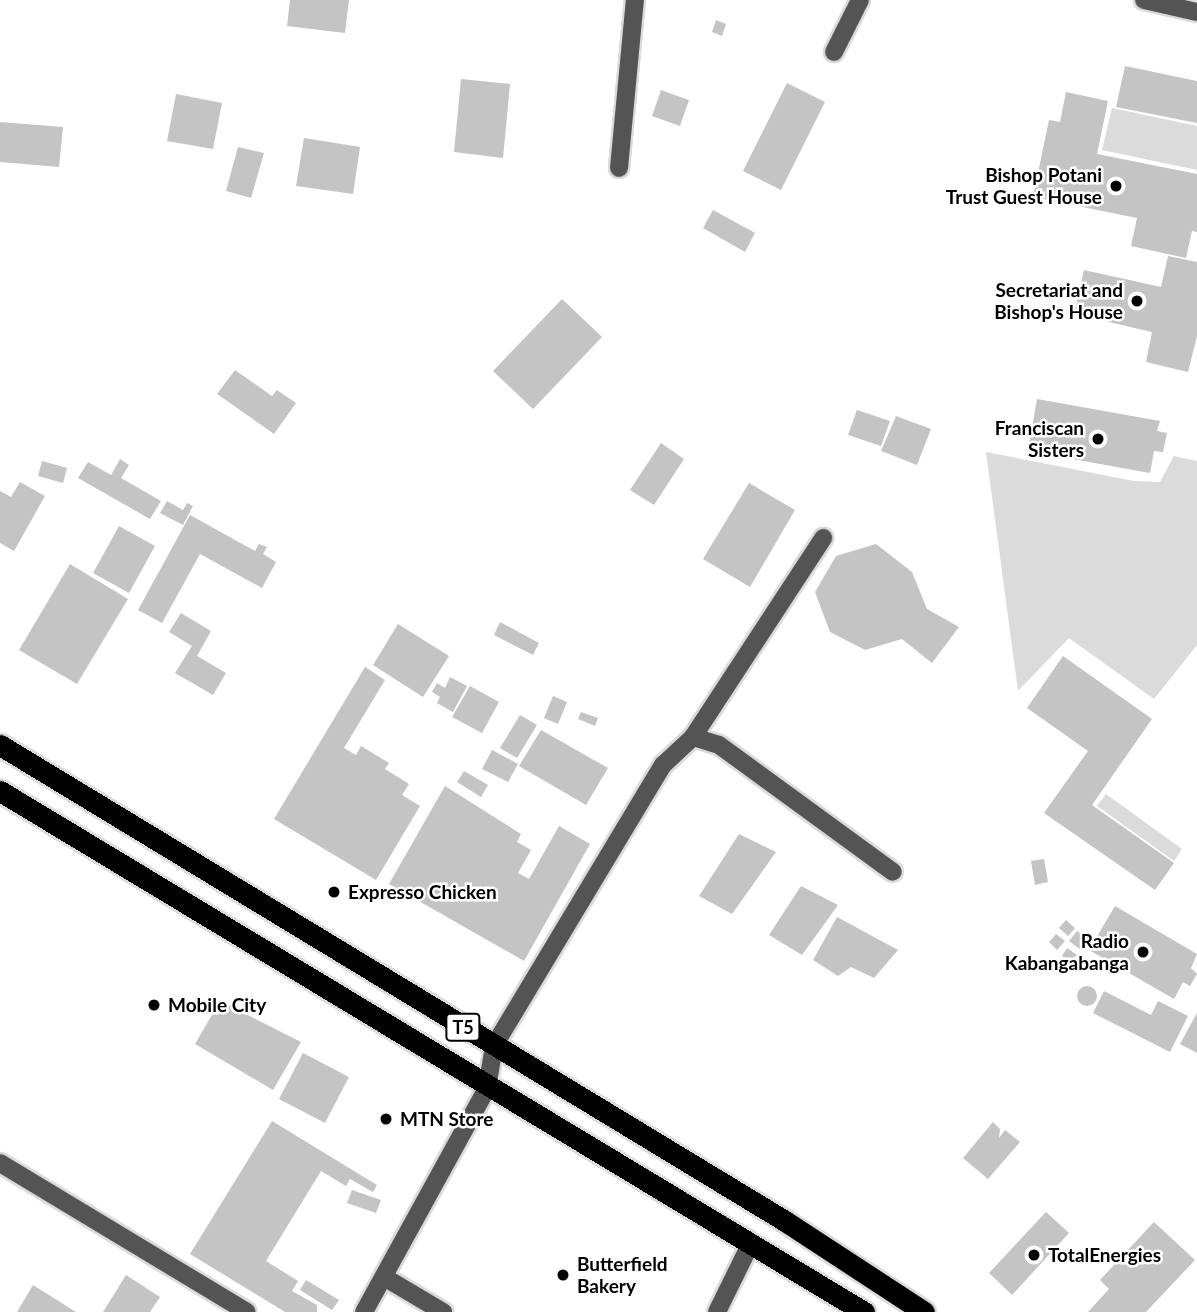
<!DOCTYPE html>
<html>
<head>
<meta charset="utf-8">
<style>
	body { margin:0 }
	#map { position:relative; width:1197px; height:1312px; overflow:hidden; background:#fff; font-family:Lato,sans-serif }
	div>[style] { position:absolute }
	.green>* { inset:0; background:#dbdbdb }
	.building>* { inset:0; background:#c4c4c4 }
	.round { border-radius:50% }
	.roads { filter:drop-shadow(2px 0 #dbdbdb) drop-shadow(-2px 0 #dbdbdb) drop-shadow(0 2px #dbdbdb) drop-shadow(0 -2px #dbdbdb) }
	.minor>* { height:18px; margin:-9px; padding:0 9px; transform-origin:9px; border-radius:9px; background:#545454 }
	.highway>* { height:21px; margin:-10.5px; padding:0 10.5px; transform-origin:10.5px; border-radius:10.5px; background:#000 }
	.dots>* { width:19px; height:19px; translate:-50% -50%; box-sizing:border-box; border:4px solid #fff; border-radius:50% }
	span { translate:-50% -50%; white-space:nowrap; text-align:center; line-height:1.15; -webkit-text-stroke:5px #fff; paint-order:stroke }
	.shield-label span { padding:2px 5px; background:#fff; border:2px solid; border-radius:5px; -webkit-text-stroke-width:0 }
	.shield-label { font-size:18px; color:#000; font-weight:700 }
	.poi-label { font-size:19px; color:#000; font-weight:700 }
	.right { translate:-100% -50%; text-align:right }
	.left { translate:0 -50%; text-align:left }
</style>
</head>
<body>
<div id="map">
	<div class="green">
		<i style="clip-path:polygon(1112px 108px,1197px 126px,1197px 170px,1102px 150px)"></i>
		<i style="clip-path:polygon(986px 452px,1134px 481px,1160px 482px,1174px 456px,1197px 461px,1197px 645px,1154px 699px,1069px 638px,1018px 691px)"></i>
		<i style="clip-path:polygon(1106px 794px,1182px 849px,1174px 861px,1097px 806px)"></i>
	</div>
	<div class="building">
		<i style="clip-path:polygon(290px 0,349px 0,345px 33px,287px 26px)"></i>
		<i style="clip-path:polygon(716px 20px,726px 24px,722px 36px,712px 32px)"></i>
		<i style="clip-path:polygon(1125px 66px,1197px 81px,1197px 123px,1116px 107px)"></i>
		<i style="clip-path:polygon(461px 79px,510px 84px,503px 158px,454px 152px)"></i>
		<i style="clip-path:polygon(787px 83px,825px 102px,781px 190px,743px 171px)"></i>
		<i style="clip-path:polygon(661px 90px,689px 100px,680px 126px,652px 116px)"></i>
		<i style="clip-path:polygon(1066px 92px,1108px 101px,1097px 154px,1197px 174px,1197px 232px,1192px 231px,1186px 258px,1131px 246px,1137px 218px,1033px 197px,1049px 120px,1060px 122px)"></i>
		<i style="clip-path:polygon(176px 94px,222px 103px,213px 149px,167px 141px)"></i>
		<i style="clip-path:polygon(0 122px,63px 127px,59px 167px,0 162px)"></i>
		<i style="clip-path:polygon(304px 138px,360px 147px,353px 194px,296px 186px)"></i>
		<i style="clip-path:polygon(238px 147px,264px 153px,251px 198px,226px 191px)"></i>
		<i style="clip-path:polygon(713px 210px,755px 233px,745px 252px,703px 228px)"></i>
		<i style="clip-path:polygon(1168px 256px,1197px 262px,1197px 336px,1188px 372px,1146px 362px,1152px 332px,1074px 314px,1084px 270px,1161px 287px)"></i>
		<i style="clip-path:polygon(562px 299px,602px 337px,533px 409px,493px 371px)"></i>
		<i style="clip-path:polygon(235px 370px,272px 396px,277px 390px,296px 403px,274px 434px,217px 394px)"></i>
		<i style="clip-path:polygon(1037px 399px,1160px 421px,1157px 431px,1167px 433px,1163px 452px,1154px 451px,1150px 473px,1028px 451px)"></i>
		<i style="clip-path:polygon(857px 410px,890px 421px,881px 446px,848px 435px)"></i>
		<i style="clip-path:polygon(896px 416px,931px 429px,917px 465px,881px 451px)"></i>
		<i style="clip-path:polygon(661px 443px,684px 459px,654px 505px,630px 490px)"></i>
		<i style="clip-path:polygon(120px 459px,129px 465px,121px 478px,161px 501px,150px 519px,78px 478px,88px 462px,111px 475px)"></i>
		<i style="clip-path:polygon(42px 461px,67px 468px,63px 483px,38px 476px)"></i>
		<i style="clip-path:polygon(20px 482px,45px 496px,14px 551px,0 543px,0 491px,11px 497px)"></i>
		<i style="clip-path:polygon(749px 483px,795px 510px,750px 587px,703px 559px)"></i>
		<i style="clip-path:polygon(167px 501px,183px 510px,187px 503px,193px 506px,183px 525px,160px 513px)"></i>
		<i style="clip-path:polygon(190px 515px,255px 551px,259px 544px,267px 547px,263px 554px,276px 562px,262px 588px,200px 554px,162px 623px,138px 610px)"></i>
		<i style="clip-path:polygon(119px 526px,155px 546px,129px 593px,93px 573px)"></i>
		<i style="clip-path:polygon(876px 544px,912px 572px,927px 609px,959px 627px,932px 663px,902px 639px,865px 650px,830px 632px,815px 592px,836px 556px)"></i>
		<i style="clip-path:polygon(70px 564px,128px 599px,77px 684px,19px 650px)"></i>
		<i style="clip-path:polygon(181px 613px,211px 631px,197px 656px,226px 673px,213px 695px,175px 673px,192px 646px,169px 632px)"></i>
		<i style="clip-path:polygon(500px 622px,539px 643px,533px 655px,494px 635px)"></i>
		<i style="clip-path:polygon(398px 624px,449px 656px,423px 697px,373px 665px)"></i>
		<i style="clip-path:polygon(1063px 656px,1152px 719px,1092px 805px,1174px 863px,1155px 890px,1044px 813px,1088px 751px,1027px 708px)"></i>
		<i style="clip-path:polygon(365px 667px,385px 680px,344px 748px,356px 755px,361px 746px,389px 763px,385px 769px,409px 784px,402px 795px,420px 806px,376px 880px,274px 819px)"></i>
		<i style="clip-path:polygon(450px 677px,467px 686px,453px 712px,437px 703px,440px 697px,432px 692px,437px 683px,445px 688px)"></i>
		<i style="clip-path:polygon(470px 686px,499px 702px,482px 733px,452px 717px)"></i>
		<i style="clip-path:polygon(553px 696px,567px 702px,558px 724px,544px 718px)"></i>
		<i style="clip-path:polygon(581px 712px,598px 718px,595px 726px,578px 719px)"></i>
		<i style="clip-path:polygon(520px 715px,537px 725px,517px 758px,500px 748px)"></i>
		<i style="clip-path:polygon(541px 730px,608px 768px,586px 805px,519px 766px)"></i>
		<i style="clip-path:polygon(492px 750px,518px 764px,508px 782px,482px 769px)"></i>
		<i style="clip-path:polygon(464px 771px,488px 785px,481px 797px,457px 782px)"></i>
		<i style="clip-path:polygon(445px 786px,521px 834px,517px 842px,531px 850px,518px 873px,529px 879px,559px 826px,590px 844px,524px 961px,389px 884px)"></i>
		<i style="clip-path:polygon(739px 834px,776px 852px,732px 914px,699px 896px)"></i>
		<i style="clip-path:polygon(1044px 859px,1048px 882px,1035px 885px,1031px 861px)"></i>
		<i style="clip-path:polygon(801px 886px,838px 905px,802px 955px,769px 935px)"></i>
		<i style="clip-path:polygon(1115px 906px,1197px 954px,1191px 968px,1197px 974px,1190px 986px,1183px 982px,1174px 999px,1089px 950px)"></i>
		<i style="clip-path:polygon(837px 917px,898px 950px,874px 978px,851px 967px,838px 976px,813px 960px)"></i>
		<i style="clip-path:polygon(1066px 920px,1075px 928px,1068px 936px,1059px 928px)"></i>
		<i style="clip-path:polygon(1077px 931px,1089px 940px,1081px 950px,1069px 941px)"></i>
		<i style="clip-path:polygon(1056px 934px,1065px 941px,1057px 950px,1049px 942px)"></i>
		<i style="clip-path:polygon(1067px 948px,1077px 955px,1070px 962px,1062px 956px)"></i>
		<i class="round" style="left:1077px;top:986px;width:20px;height:20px"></i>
		<i style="clip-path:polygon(1104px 991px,1151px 1015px,1158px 1001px,1188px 1016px,1170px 1052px,1093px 1013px)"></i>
		<i style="clip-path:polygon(220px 1001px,301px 1042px,273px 1090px,195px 1044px)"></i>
		<i style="clip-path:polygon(1197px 1013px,1197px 1053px,1180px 1044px)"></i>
		<i style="clip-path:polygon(303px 1053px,349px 1077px,325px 1123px,279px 1099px)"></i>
		<i style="clip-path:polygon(272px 1121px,377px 1185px,373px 1192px,350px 1179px,346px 1186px,321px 1171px,266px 1261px,298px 1281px,292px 1291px,317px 1305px,317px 1312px,285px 1312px,190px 1254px)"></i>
		<i style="clip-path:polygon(993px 1122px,1000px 1129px,999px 1138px,1005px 1130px,1020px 1142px,988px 1179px,963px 1158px)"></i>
		<i style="clip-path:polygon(352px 1190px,381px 1200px,376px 1213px,347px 1203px)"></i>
		<i style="clip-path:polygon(1046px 1212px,1069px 1233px,1012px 1295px,989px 1273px)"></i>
		<i style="clip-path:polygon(1154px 1222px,1195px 1260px,1146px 1312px,1088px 1312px,1109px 1289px,1100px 1280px)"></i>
		<i style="clip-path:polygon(126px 1275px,160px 1297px,150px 1312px,103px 1312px)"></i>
		<i style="clip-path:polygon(306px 1280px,339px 1300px,332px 1310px,300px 1290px)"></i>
		<i style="clip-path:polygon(33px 1285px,76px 1312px,17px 1312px)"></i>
	</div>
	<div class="roads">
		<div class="minor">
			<i style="left:1144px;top:0;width:54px;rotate:12.8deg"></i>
			<i style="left:834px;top:52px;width:58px;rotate:-63.4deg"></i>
			<i style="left:619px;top:168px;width:169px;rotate:-84.6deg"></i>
			<i style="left:693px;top:737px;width:238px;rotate:-56.8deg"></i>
			<i style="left:0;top:1163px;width:288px;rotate:31.1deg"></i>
			<i style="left:384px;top:1277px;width:69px;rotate:30.7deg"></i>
			<i style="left:364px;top:1312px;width:256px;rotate:-61.2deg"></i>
			<i style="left:487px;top:1088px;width:43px;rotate:-80.5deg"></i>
			<i style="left:494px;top:1046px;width:328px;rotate:-59deg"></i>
			<i style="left:663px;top:765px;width:41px;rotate:-43deg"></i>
			<i style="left:693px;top:737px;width:27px;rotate:17deg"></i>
			<i style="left:719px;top:745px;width:215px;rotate:36.1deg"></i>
			<i style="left:717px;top:1312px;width:77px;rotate:-63.8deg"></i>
		</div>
		<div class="highway">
			<i style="left:0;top:745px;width:918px;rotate:31.23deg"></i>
			<i style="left:785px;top:1221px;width:166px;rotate:33.2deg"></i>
			<i style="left:0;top:791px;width:1009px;rotate:31.09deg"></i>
		</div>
	</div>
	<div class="dots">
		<i style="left:1116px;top:186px;background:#000"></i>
		<i style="left:1137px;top:301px;background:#000"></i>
		<i style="left:1098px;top:439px;background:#000"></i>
		<i style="left:334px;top:892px;background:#000"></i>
		<i style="left:1143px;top:952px;background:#000"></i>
		<i style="left:154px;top:1005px;background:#000"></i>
		<i style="left:386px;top:1119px;background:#000"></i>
		<i style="left:1034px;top:1255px;background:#000"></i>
		<i style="left:563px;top:1275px;background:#000"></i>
	</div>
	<div class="shield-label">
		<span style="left:463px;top:1027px">T5</span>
	</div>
	<div class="poi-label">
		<span class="right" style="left:1102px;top:186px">Bishop Potani<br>Trust Guest House</span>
		<span class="right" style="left:1123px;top:301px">Secretariat and<br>Bishop's House</span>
		<span class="right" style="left:1084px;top:439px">Franciscan<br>Sisters</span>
		<span class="left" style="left:348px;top:892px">Expresso Chicken</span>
		<span class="right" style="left:1129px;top:952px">Radio<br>Kabangabanga</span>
		<span class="left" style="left:168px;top:1005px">Mobile City</span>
		<span class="left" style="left:400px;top:1119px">MTN Store</span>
		<span class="left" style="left:1048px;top:1255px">TotalEnergies</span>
		<span class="left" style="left:577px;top:1275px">Butterfield<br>Bakery</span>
	</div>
</div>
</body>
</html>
